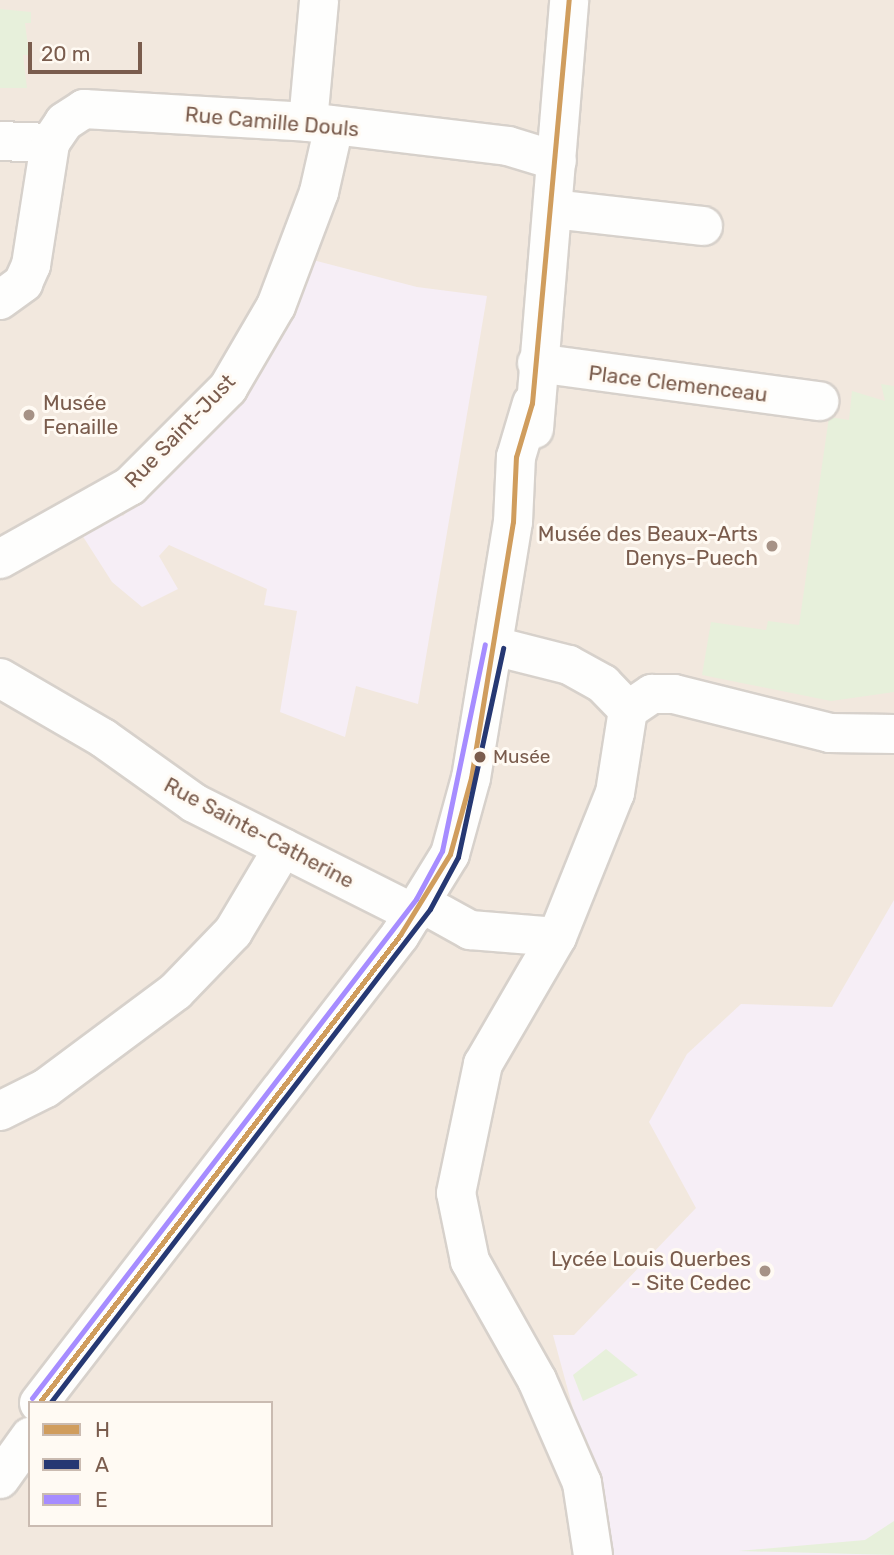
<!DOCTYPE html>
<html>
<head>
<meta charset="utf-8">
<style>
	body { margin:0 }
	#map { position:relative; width:894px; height:1555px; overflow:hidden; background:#f9f5f0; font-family:Rubik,sans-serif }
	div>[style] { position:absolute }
	.residential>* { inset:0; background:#f2e8de }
	.education>* { inset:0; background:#f6eef6 }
	.green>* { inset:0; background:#e7f0db }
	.roads { filter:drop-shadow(2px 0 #d7d1cb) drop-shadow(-2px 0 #d7d1cb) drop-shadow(0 2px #d7d1cb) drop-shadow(0 -2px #d7d1cb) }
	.minor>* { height:38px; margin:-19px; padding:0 19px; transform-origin:19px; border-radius:19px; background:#fefefd }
	.tertiary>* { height:38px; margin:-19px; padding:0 19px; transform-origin:19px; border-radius:19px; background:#fefefd }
	.bus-1>* { height:5px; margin:-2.5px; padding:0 2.5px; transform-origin:2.5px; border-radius:2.5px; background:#d09d5d }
	.bus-2>* { height:5px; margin:-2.5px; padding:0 2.5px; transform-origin:2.5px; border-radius:2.5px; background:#263873 }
	.bus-3>* { height:5px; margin:-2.5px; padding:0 2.5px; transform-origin:2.5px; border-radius:2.5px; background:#a68cff }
	.dots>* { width:19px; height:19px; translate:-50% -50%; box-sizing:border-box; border:4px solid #fffaf3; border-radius:50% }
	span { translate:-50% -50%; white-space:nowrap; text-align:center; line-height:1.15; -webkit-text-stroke:6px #fffaf3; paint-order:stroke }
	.bus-label { font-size:19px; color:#7a5c4d }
	.left { translate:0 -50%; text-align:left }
	.street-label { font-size:21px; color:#7a5c4d }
	.poi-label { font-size:21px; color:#7a5c4d }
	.right { translate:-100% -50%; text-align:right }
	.legend { position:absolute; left:28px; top:1401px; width:245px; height:126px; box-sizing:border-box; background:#fffaf3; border:2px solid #cabbb1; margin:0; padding:9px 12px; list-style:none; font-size:21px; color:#7a5c4d }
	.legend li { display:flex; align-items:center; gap:14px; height:35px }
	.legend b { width:35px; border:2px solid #cabbb1 }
	.scale { position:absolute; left:28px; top:42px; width:114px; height:32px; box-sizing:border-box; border:4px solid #7a5c4d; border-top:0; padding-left:9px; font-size:21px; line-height:24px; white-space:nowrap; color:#7a5c4d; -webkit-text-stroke:5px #fffaf3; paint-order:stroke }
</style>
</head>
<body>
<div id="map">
	<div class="residential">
		<i style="clip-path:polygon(evenodd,0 0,894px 0,894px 1555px,0 1555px,0 0,30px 1403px,271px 1403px,271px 1525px,30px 1525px,30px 1403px)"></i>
	</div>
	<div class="education">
		<i style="clip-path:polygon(309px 259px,417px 287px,487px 296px,418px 704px,356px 686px,345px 737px,280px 712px,297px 611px,264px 605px,267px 589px,169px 545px,159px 556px,178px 589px,142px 607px,112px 582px,82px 535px,118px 512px,123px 516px,157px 478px)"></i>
		<i style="clip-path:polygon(894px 900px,894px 1555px,601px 1555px,592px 1479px,553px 1335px,574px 1335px,696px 1208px,649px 1122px,687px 1054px,741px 1004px,832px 1007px)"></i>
	</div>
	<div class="green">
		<i style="clip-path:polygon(0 9px,31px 12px,31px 23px,25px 23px,29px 55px,23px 55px,27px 88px,0 88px)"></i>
		<i style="clip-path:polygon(881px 384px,894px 386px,894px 692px,831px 701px,702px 675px,711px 622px,766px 630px,768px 621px,799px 625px,829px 417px,849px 420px,852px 391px,885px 401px)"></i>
		<i style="clip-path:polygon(606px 1349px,638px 1375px,583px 1401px,573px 1375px)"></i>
		<i style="clip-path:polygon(894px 1521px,894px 1555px,738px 1551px,865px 1540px)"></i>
	</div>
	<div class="roads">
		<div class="minor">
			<i style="left:308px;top:122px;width:122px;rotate:-84.8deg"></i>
			<i style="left:0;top:141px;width:50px;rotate:2.3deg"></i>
			<i style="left:553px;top:209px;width:151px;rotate:6.5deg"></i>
			<i style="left:0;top:300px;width:29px;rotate:-36deg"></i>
			<i style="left:23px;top:283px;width:20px;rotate:-66deg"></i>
			<i style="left:31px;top:265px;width:123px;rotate:-81.1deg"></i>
			<i style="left:50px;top:143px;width:25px;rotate:-56deg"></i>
			<i style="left:64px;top:122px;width:24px;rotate:-33deg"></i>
			<i style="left:84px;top:109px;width:224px;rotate:3.3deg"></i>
			<i style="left:308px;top:122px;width:201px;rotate:6.8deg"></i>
			<i style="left:508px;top:146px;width:51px;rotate:17deg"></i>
			<i style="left:537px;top:363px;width:285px;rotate:7.7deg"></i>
			<i style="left:0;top:559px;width:149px;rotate:-29.3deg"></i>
			<i style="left:130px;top:486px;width:139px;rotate:-45deg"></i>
			<i style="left:228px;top:388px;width:95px;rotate:-59.7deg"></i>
			<i style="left:276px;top:306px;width:122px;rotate:-69.3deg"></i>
			<i style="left:319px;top:192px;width:68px;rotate:-77.2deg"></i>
			<i style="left:494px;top:646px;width:77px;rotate:14.2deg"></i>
			<i style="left:569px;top:665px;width:39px;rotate:29deg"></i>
			<i style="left:603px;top:684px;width:36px;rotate:46deg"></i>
			<i style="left:0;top:678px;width:119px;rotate:30.2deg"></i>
			<i style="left:103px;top:738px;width:112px;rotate:35.5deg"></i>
			<i style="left:194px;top:803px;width:247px;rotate:26.7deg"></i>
			<i style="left:628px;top:710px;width:29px;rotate:-34deg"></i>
			<i style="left:652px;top:694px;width:22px"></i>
			<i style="left:674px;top:694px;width:161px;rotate:14deg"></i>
			<i style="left:830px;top:733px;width:64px;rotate:0.9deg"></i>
			<i style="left:423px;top:904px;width:54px;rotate:29deg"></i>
			<i style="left:470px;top:930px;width:87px;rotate:4.6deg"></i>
			<i style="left:0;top:1111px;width:51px;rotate:-26.6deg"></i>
			<i style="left:46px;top:1088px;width:162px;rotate:-36.7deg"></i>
			<i style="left:176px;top:991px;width:82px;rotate:-46deg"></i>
			<i style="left:233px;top:932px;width:98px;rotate:-59.2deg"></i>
			<i style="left:593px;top:1555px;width:73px;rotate:-98.7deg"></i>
			<i style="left:582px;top:1483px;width:112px;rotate:-113.6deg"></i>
			<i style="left:537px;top:1380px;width:137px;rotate:-119.4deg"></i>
			<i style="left:470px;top:1261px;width:69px;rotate:-101.6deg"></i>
			<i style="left:456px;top:1193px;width:132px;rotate:-78.2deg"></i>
			<i style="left:483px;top:1064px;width:147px;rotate:-59.8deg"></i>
			<i style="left:557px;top:937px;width:155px;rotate:-68.1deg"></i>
			<i style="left:615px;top:793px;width:84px;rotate:-81.1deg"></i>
		</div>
		<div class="tertiary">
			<i style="left:534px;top:429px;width:430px;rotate:-85.3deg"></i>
			<i style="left:39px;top:1403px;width:591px;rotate:-52.35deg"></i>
			<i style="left:400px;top:935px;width:95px;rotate:-58.3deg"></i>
			<i style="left:450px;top:854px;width:79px;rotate:-74.6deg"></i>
			<i style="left:471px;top:778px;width:259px;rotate:-80.7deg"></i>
			<i style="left:513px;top:522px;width:65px;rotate:-87.4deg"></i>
			<i style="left:516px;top:457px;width:56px;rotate:-73.5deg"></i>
			<i style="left:0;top:1479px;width:52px;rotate:-54.5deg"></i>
		</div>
	</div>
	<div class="bus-1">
		<i style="left:39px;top:1403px;width:591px;rotate:-52.35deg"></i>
		<i style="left:400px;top:935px;width:95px;rotate:-58.3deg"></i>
		<i style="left:450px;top:854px;width:79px;rotate:-74.6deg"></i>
		<i style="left:471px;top:778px;width:259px;rotate:-80.7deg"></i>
		<i style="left:513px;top:522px;width:65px;rotate:-87.4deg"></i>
		<i style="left:516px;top:457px;width:56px;rotate:-73.5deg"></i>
		<i style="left:532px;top:403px;width:405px;rotate:-84.8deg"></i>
	</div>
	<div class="bus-2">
		<i style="left:50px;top:1403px;width:623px;rotate:-52.43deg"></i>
		<i style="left:430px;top:909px;width:59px;rotate:-61.7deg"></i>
		<i style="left:458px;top:857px;width:214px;rotate:-77.8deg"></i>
	</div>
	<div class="bus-3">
		<i style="left:32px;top:1398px;width:630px;rotate:-52.42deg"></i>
		<i style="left:416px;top:899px;width:55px;rotate:-61.6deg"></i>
		<i style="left:442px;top:851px;width:211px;rotate:-78.3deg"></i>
	</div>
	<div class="dots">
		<i style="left:29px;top:415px;background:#a69286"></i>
		<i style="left:772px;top:546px;background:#a69286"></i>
		<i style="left:480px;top:757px;background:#7a5c4d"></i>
		<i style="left:765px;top:1271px;background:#a69286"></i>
	</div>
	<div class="bus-label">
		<span class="left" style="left:493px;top:757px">Musée</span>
	</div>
	<div class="street-label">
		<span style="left:272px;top:122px;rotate:5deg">Rue Camille Douls</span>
		<span style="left:678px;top:384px;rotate:7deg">Place Clemenceau</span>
		<span style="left:180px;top:431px;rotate:-46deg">Rue Saint-Just</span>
		<span style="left:259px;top:833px;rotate:28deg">Rue Sainte-Catherine</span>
	</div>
	<div class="poi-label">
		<span class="left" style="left:43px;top:415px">Musée<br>Fenaille</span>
		<span class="right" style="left:758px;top:546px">Musée des Beaux-Arts<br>Denys-Puech</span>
		<span class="right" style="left:751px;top:1271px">Lycée Louis Querbes<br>- Site Cedec</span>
	</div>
	<ul class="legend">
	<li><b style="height:9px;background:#d09d5d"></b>H</li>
	<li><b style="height:9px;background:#263873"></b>A</li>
	<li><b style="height:9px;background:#a68cff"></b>E</li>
	</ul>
	<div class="scale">20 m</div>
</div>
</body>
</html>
